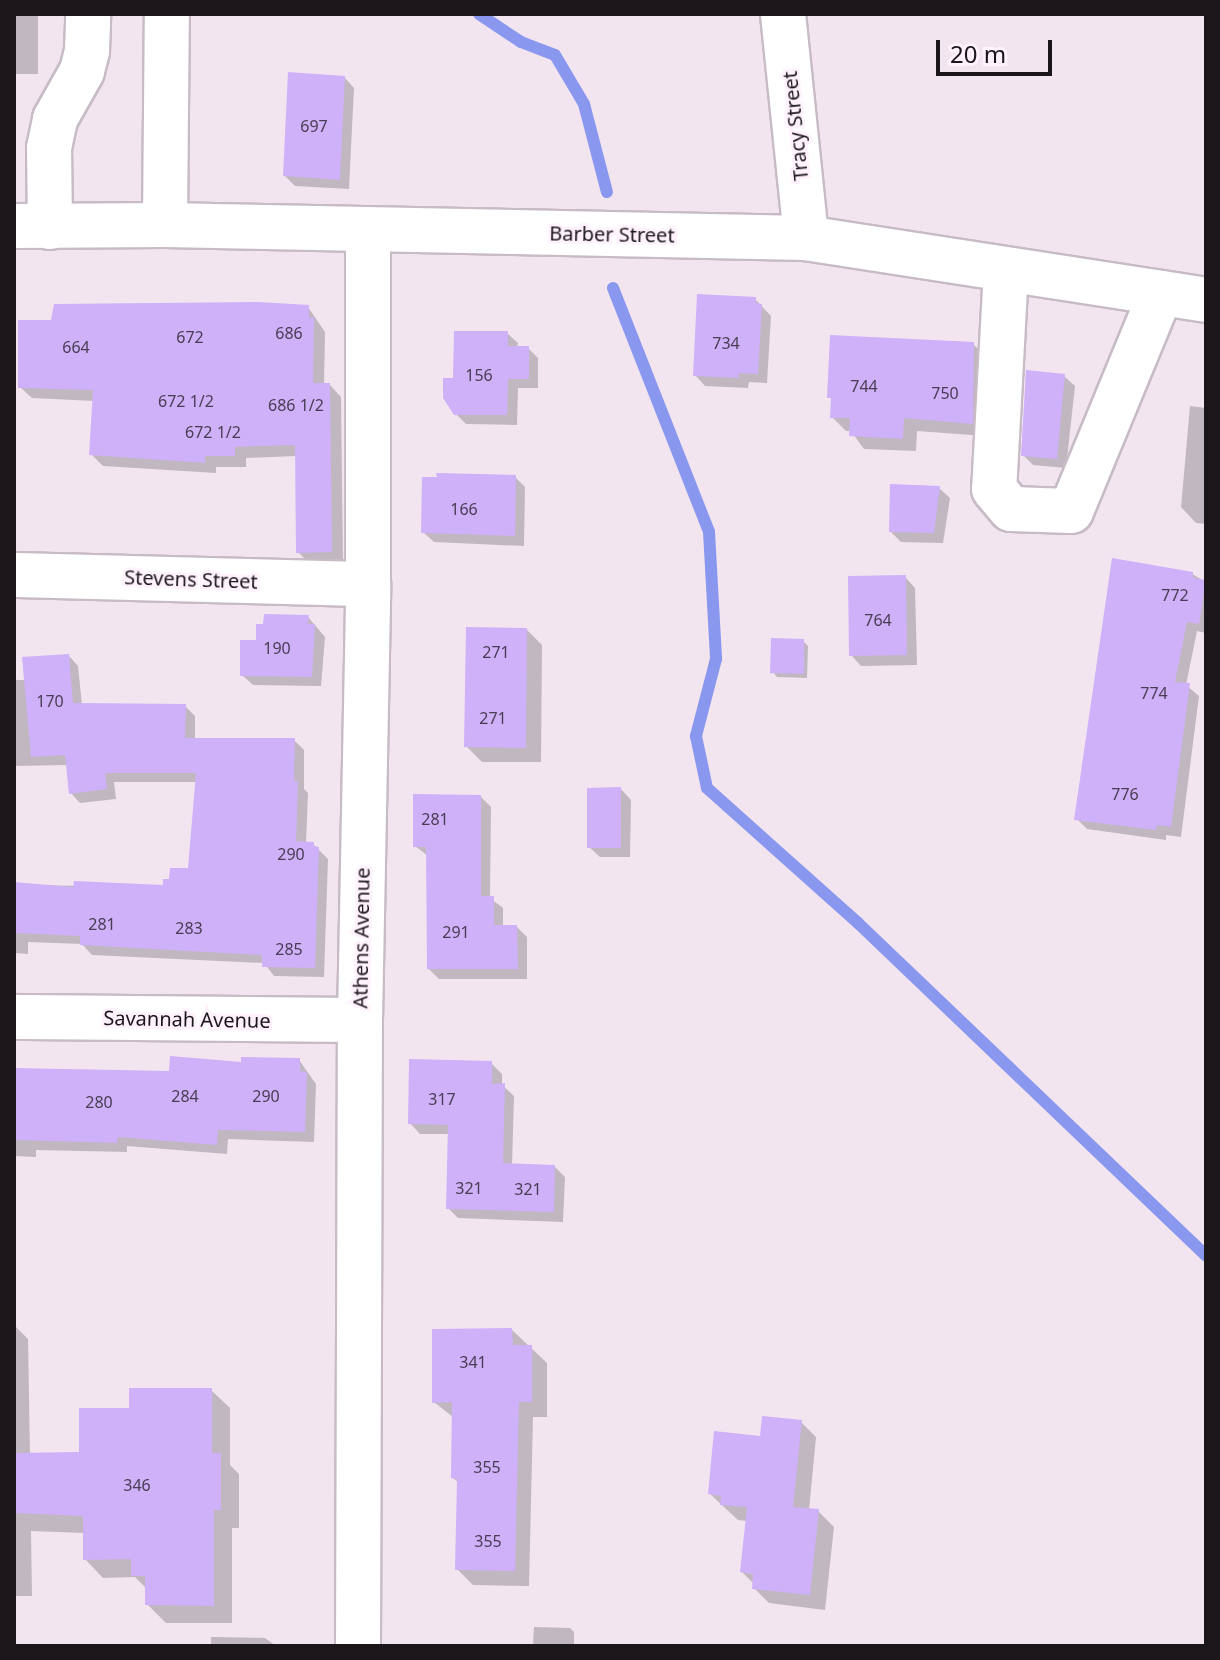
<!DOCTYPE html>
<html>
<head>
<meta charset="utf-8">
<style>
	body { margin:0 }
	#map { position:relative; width:1220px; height:1660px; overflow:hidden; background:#f2e5f0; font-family:"Noto Sans",sans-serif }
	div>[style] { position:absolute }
	.shadow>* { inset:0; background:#0003 }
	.stream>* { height:12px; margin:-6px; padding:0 6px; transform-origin:6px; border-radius:6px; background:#8a97ef }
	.building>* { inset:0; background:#ceb1f8 }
	.roads { filter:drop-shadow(2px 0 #c7bbc6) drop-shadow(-2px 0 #c7bbc6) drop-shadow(0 2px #c7bbc6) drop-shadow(0 -2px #c7bbc6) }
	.minor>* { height:44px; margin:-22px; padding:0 22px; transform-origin:22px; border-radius:22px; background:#fff }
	span { translate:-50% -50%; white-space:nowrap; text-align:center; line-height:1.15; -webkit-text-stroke:6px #fff2fd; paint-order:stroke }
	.number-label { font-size:16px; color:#483d52 }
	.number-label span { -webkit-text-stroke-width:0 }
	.street-label { font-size:20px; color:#1b161a }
	.frame { position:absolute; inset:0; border:16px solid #1b161a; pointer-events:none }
	.scale { position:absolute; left:936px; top:40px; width:116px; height:36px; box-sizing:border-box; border:4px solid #1b161a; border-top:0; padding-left:10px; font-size:24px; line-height:28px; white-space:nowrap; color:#1b161a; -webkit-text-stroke:6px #fff2fd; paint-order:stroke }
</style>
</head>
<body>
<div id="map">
	<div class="shadow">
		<i style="clip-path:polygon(14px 14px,38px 14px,38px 74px,14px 74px)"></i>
		<i style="clip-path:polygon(344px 77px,354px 88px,349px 189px,295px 186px,285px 176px)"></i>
		<i style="clip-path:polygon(755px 299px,771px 316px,767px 383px,749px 382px,748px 388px,705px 386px,695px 375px)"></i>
		<i style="clip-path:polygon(308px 307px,325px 332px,324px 385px,330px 385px,341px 397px,343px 563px,309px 563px,298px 552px,297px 456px,246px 458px,246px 467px,216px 467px,216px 473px,103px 466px,91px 454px,94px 401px,32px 398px,20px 387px)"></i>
		<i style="clip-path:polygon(507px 333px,518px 343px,517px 348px,528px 348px,538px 358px,538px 388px,518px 388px,517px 425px,466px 424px,455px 413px,455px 380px)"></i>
		<i style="clip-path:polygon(973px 344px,987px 358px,985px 436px,917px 431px,916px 451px,864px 449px,851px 431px,846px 431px,832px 417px,833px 400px,829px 397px)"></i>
		<i style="clip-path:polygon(1064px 376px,1075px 386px,1066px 468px,1033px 465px,1023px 455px)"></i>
		<i style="clip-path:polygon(1190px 406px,1206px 408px,1206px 524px,1196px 523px,1181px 507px)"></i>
		<i style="clip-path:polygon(515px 477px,525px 487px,524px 546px,434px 542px,423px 532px)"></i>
		<i style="clip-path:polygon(939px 488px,950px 498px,943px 543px,901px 542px,891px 532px)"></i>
		<i style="clip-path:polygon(1192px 574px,1206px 582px,1206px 633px,1197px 631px,1186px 685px,1199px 696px,1181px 837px,1166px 835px,1166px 840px,1087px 829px,1077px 819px)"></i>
		<i style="clip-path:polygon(905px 577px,915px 588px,917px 665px,861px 666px,851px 655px)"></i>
		<i style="clip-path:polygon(308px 617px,325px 637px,321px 686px,253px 685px,242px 675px)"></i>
		<i style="clip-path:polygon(527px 630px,542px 645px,541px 762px,482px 762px,466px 746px)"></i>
		<i style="clip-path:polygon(803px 641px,808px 646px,807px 678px,777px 677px,773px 672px)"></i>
		<i style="clip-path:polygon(69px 656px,78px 666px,82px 705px,185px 706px,195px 716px,195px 740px,294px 740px,304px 750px,304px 789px,308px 793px,306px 844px,313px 844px,328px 859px,324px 977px,274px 976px,264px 963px,92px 955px,82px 944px,28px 942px,28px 954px,14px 953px,14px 885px,164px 887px,190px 871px,197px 782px,114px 782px,116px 799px,80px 803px,71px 793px,68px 765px,14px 766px,14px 680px,26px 680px)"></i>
		<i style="clip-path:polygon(621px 789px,631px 800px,630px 857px,600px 857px,589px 847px)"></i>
		<i style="clip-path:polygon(481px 797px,491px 807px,490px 898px,503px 908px,503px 927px,517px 927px,527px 937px,527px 979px,439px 979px,429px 969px,428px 856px,415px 846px)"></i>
		<i style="clip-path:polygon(299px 1060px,316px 1084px,314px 1142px,228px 1139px,227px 1154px,127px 1146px,127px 1152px,36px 1150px,36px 1157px,14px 1156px,14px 1070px,170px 1073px)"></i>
		<i style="clip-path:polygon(491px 1063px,502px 1074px,502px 1085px,514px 1096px,512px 1165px,555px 1167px,565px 1177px,563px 1222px,458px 1218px,448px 1208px,450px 1134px,420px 1134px,410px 1123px)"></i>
		<i style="clip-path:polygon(14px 1325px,28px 1339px,30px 1455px,81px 1454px,131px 1410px,211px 1390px,230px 1408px,230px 1465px,239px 1474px,239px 1528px,232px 1528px,232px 1623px,166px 1623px,147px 1604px,147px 1589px,135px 1577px,103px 1578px,85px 1559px,85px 1533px,31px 1531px,32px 1596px,14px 1596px)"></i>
		<i style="clip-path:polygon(512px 1330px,547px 1363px,547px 1417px,533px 1417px,529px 1586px,473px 1585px,457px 1569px,459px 1483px,453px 1478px,453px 1417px,434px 1402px)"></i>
		<i style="clip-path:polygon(801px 1422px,816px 1437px,809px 1510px,818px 1511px,834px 1527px,825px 1610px,769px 1603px,754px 1588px,754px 1584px,742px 1572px,747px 1521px,738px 1520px,710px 1494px,762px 1438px)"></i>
		<i style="clip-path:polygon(534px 1627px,570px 1628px,574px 1632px,574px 1646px,533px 1646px)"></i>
		<i style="clip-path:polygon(211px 1637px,265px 1638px,276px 1646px,211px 1646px)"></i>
	</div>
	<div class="stream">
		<i style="left:479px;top:14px;width:50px;rotate:33.7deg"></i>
		<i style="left:521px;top:42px;width:36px;rotate:21deg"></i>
		<i style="left:555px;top:55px;width:57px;rotate:59.4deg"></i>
		<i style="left:584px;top:104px;width:91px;rotate:75.4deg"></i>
		<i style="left:613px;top:288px;width:262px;rotate:68.5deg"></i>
		<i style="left:709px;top:532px;width:127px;rotate:86.8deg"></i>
		<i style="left:716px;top:659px;width:80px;rotate:104.6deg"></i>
		<i style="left:696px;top:736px;width:53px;rotate:78.1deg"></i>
		<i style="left:707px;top:788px;width:203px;rotate:41.8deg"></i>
		<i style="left:858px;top:923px;width:481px;rotate:43.7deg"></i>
	</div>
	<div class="building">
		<i style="clip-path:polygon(288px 72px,345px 76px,340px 180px,283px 176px)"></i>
		<i style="clip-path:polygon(697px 294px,756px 297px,756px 303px,762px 304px,758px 374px,739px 373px,739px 378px,693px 376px)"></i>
		<i style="clip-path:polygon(258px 302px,309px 305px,309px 318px,314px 318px,313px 383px,330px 383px,332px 552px,296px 553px,295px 445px,235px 447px,235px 456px,205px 456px,205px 463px,89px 455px,93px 390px,18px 388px,18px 320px,51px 320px,54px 304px)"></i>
		<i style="clip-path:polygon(454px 331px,508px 331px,508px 346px,529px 346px,529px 379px,508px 379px,507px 415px,454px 415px,443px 398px,443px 378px,453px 378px)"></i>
		<i style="clip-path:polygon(830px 335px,974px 342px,973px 424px,904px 418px,903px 439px,849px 436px,850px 418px,830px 418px,831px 398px,827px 398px)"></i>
		<i style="clip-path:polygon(1026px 370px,1065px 374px,1057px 459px,1021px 456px)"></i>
		<i style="clip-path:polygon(436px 473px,516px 475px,515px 536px,421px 533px,422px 477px,437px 477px)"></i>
		<i style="clip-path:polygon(890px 484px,940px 486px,934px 533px,889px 532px)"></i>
		<i style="clip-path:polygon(1112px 558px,1193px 572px,1193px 578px,1206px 580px,1199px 624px,1187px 622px,1175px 682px,1190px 683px,1171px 827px,1157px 825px,1156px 830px,1074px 820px)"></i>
		<i style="clip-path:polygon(906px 575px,907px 655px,849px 656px,848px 576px)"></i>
		<i style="clip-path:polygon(264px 614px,309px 615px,308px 624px,315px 624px,312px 677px,240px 676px,240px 640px,256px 640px,256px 624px,263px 624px)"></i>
		<i style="clip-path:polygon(466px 627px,527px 628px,526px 748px,464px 747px)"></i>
		<i style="clip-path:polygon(771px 638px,804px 639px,804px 674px,770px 673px)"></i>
		<i style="clip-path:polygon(69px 654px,73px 703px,186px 704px,185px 738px,295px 738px,294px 781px,298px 781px,296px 841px,314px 842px,314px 846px,319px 847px,315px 968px,262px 967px,262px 955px,80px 945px,80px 936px,14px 933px,14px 882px,73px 887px,74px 881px,163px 885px,163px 879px,169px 879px,170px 868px,188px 868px,196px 773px,105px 773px,107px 789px,69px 794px,65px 755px,31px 757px,22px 657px)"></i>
		<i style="clip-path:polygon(621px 787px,621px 848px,587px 848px,587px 788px)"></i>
		<i style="clip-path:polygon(413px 794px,481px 795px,481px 896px,494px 896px,494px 925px,517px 925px,518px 969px,427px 969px,426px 847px,413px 847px)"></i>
		<i style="clip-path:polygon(170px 1056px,241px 1062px,241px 1057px,300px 1058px,300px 1071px,307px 1072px,305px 1132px,218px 1130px,217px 1145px,118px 1137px,117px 1143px,14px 1140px,14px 1068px,169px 1071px)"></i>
		<i style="clip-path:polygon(409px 1059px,492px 1061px,492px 1084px,505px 1083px,503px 1163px,555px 1165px,554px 1212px,446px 1209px,448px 1125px,408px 1124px)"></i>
		<i style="clip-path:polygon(512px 1328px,513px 1345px,532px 1345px,532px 1402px,519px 1402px,515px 1571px,455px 1570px,457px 1479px,451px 1478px,452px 1402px,432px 1403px,432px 1329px)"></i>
		<i style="clip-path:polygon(129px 1388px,212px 1388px,212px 1453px,221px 1453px,221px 1510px,214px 1510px,214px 1606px,145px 1605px,145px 1576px,131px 1576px,131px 1559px,83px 1560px,83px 1516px,14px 1513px,14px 1453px,79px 1452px,79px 1408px,129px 1408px)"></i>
		<i style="clip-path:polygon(762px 1416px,802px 1420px,793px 1507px,819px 1509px,810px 1595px,752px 1589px,753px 1574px,740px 1572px,747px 1507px,720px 1505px,721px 1496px,708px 1494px,714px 1431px,760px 1436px)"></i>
	</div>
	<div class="roads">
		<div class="minor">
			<i style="left:783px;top:14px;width:225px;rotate:84.1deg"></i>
			<i style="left:165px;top:225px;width:211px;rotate:-89.5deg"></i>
			<i style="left:14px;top:226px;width:151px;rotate:-0.4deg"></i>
			<i style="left:165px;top:225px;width:641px;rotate:1.16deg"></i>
			<i style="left:806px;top:238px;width:405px;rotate:8.8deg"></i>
			<i style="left:50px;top:227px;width:79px;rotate:-90.7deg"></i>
			<i style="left:49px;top:148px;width:30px;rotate:-78deg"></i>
			<i style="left:55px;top:119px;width:55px;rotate:-60.6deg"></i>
			<i style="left:82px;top:71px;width:21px;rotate:-76deg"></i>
			<i style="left:87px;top:51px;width:37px;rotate:-88deg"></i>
			<i style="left:1006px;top:270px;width:219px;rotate:93.1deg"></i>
			<i style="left:994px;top:489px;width:26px;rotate:50deg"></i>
			<i style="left:1011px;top:509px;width:60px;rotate:1.9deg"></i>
			<i style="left:1071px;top:511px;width:236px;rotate:-67.6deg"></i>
			<i style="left:14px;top:575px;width:354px;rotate:1.5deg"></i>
			<i style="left:14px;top:1017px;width:346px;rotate:0.5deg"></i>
			<i style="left:358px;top:1646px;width:626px;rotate:-89.82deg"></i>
			<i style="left:360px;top:1020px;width:436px;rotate:-88.9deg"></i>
			<i style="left:368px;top:584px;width:354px;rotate:-90deg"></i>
		</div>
	</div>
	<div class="number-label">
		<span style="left:314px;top:126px">697</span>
		<span style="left:289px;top:333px">686</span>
		<span style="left:190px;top:337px">672</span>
		<span style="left:726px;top:343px">734</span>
		<span style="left:76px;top:347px">664</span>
		<span style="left:479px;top:375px">156</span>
		<span style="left:864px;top:386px">744</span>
		<span style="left:945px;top:393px">750</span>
		<span style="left:186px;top:401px">672 1/2</span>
		<span style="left:296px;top:405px">686 1/2</span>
		<span style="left:213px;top:432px">672 1/2</span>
		<span style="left:464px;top:509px">166</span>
		<span style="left:1175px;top:595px">772</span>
		<span style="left:878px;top:620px">764</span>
		<span style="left:277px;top:648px">190</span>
		<span style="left:496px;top:652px">271</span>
		<span style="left:1154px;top:693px">774</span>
		<span style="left:50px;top:701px">170</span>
		<span style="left:493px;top:718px">271</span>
		<span style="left:1125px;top:794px">776</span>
		<span style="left:435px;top:819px">281</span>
		<span style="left:291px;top:854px">290</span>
		<span style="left:102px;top:924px">281</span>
		<span style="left:189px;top:928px">283</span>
		<span style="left:456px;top:932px">291</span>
		<span style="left:289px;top:949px">285</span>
		<span style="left:185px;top:1096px">284</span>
		<span style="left:266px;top:1096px">290</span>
		<span style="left:442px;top:1099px">317</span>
		<span style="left:99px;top:1102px">280</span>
		<span style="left:469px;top:1188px">321</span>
		<span style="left:528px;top:1189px">321</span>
		<span style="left:473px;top:1362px">341</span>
		<span style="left:487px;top:1467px">355</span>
		<span style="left:137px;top:1485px">346</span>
		<span style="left:488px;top:1541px">355</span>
	</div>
	<div class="street-label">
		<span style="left:795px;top:126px;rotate:-96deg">Tracy Street</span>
		<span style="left:612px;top:234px;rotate:1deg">Barber Street</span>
		<span style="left:191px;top:579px;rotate:2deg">Stevens Street</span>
		<span style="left:361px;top:938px;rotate:-89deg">Athens Avenue</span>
		<span style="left:187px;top:1019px;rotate:1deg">Savannah Avenue</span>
	</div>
	<div class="frame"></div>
	<div class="scale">20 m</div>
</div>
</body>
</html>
